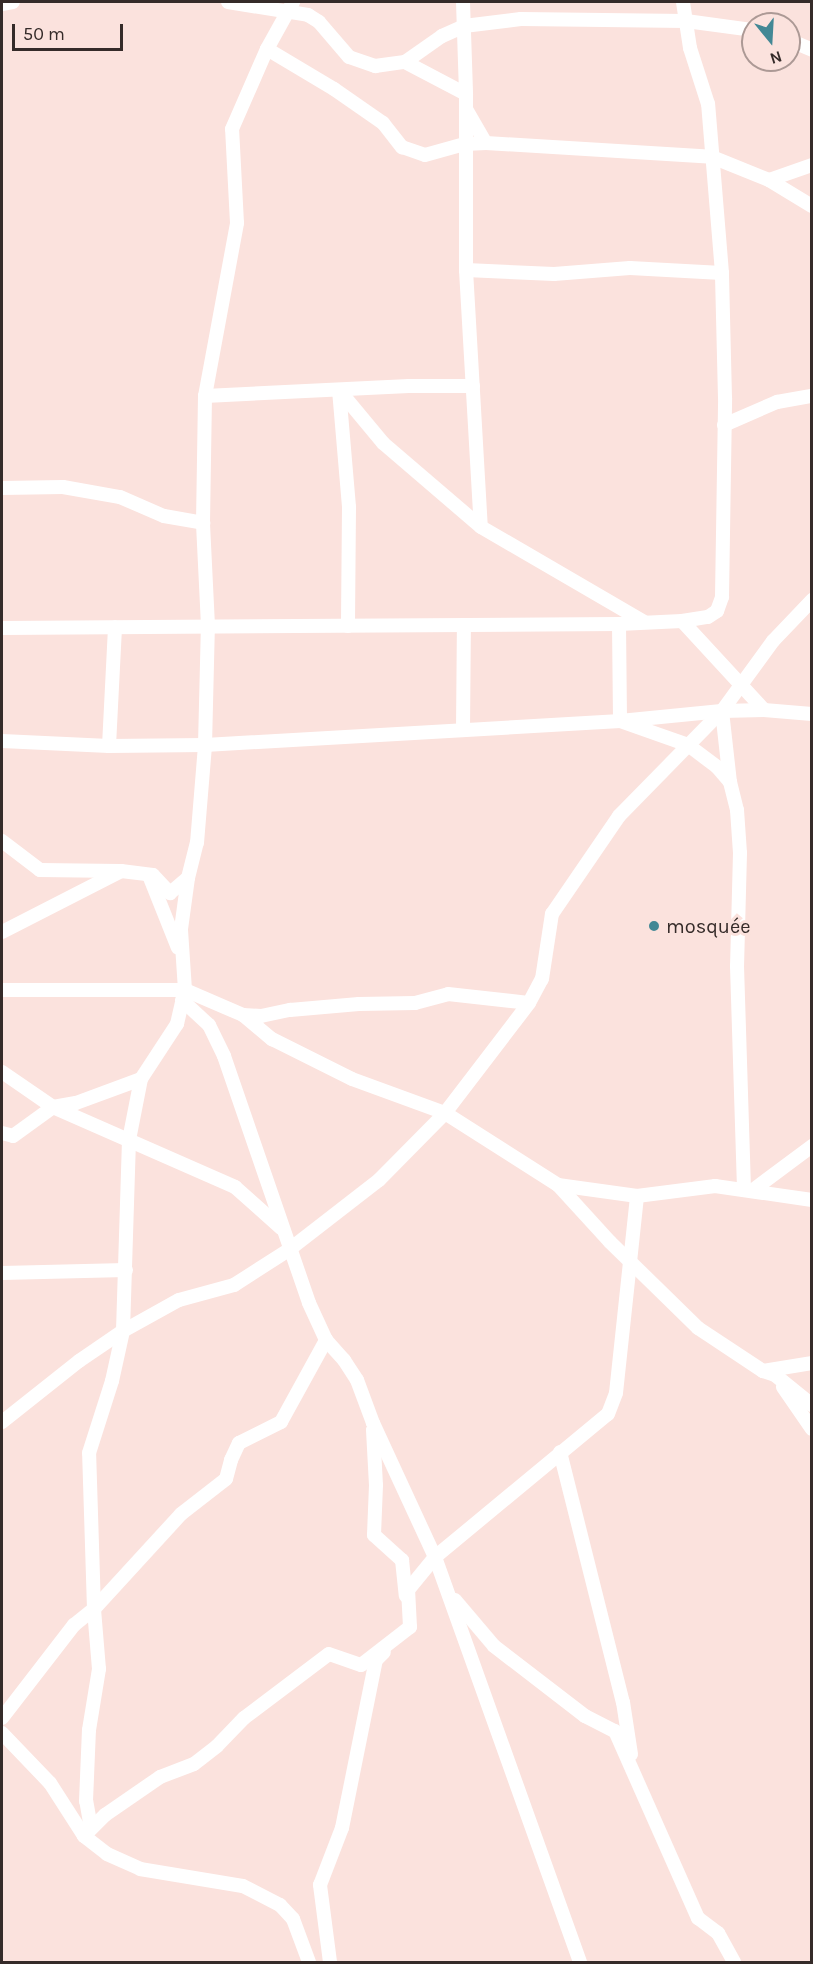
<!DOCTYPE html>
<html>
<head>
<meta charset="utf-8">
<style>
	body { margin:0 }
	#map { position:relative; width:813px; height:1964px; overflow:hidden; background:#fbe2dd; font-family:Karla,sans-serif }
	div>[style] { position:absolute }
	.minor>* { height:14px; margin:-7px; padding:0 7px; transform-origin:7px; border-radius:7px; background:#fff }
	.dots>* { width:16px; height:16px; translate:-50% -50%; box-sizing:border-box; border:3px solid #fbe2dd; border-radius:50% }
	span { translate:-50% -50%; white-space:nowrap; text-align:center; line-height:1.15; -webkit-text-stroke:6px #fbe2dd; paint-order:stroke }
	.poi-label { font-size:20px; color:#352b29 }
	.left { translate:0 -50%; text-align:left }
	.frame { position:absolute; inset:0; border:3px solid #352b29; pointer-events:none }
	.north { position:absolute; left:741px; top:12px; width:60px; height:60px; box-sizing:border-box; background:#fbe2dd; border:2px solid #ac9995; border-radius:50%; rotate:162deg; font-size:16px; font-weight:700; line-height:24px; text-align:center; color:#352b29 }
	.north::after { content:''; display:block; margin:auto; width:21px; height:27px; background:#438895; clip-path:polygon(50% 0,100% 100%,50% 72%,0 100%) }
	.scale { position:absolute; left:12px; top:24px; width:111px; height:27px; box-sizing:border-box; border:3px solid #352b29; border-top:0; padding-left:8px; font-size:18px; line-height:21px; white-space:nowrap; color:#352b29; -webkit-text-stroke:4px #fbe2dd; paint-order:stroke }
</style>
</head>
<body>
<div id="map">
	<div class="minor">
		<i style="left:228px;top:2px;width:81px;rotate:9.2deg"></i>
		<i style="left:308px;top:15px;width:13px;rotate:32deg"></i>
		<i style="left:319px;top:22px;width:46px;rotate:49.4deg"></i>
		<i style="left:349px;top:57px;width:28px;rotate:19deg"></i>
		<i style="left:375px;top:66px;width:30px;rotate:-8deg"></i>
		<i style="left:405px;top:62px;width:45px;rotate:-35.1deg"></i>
		<i style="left:442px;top:36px;width:24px;rotate:-24deg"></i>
		<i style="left:464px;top:26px;width:57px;rotate:-7deg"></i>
		<i style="left:521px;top:19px;width:165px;rotate:0.7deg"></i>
		<i style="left:686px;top:21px;width:68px;rotate:7.7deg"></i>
		<i style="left:463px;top:2px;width:92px;rotate:88.1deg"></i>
		<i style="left:466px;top:94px;width:176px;rotate:90deg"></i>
		<i style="left:466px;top:270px;width:257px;rotate:86.7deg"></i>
		<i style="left:2px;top:4px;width:11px;rotate:-10deg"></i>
		<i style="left:789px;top:40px;width:25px;rotate:23deg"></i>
		<i style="left:267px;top:49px;width:78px;rotate:30.8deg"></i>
		<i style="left:334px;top:89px;width:60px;rotate:34.8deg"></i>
		<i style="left:383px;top:123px;width:31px;rotate:52deg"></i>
		<i style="left:402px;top:147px;width:24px;rotate:19deg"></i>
		<i style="left:425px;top:155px;width:41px;rotate:-15.4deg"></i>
		<i style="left:465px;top:144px;width:21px;rotate:-3deg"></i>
		<i style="left:486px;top:143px;width:226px;rotate:3.5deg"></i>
		<i style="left:712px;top:157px;width:61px;rotate:22deg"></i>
		<i style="left:769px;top:180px;width:50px;rotate:31.2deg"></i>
		<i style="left:405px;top:62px;width:69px;rotate:27.7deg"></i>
		<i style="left:466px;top:109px;width:39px;rotate:60deg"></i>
		<i style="left:769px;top:180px;width:46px;rotate:-19.2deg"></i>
		<i style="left:466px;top:270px;width:88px;rotate:2.6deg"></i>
		<i style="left:554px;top:274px;width:76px;rotate:-4.5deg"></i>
		<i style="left:630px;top:268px;width:92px;rotate:3.1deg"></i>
		<i style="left:339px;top:390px;width:69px;rotate:50.3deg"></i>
		<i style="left:383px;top:443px;width:129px;rotate:40.6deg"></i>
		<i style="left:481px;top:527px;width:189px;rotate:30.2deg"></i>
		<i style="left:339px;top:390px;width:117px;rotate:85.1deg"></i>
		<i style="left:349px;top:507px;width:119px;rotate:90.5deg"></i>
		<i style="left:205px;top:396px;width:204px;rotate:-2.8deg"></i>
		<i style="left:409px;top:386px;width:64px"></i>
		<i style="left:724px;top:425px;width:58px;rotate:-23.5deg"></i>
		<i style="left:777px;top:402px;width:36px;rotate:-10deg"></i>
		<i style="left:2px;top:488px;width:61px;rotate:-0.9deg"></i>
		<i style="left:63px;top:487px;width:58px;rotate:10deg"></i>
		<i style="left:120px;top:497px;width:48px;rotate:23.4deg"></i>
		<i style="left:164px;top:516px;width:40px;rotate:10deg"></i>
		<i style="left:682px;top:621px;width:121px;rotate:47.3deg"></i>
		<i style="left:619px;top:624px;width:97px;rotate:89.4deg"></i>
		<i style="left:620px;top:721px;width:72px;rotate:19.4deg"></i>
		<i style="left:688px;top:745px;width:36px;rotate:37deg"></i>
		<i style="left:717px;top:767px;width:20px;rotate:49deg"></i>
		<i style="left:2px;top:628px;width:617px;rotate:-0.37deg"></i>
		<i style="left:619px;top:624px;width:63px;rotate:-2.7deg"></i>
		<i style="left:682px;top:621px;width:26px;rotate:-9deg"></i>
		<i style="left:708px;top:617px;width:11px;rotate:-34deg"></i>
		<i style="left:717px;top:611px;width:15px;rotate:-70deg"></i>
		<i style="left:722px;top:597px;width:199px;rotate:-89.1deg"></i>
		<i style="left:725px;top:398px;width:125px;rotate:-91.4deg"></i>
		<i style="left:722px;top:273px;width:170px;rotate:-94.7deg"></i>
		<i style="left:708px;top:104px;width:59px;rotate:-107.8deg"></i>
		<i style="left:690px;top:48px;width:47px;rotate:-98.7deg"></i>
		<i style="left:722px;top:711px;width:71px;rotate:83.6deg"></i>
		<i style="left:730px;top:782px;width:29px;rotate:76deg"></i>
		<i style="left:737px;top:810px;width:43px;rotate:86deg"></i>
		<i style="left:740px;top:853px;width:113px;rotate:91.5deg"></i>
		<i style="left:737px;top:966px;width:223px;rotate:88.2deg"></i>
		<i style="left:463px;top:730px;width:105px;rotate:-89.5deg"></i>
		<i style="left:2px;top:741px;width:107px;rotate:2.7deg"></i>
		<i style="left:109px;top:746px;width:96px;rotate:-0.6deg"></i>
		<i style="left:205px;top:745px;width:416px;rotate:-3.3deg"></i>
		<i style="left:620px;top:721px;width:102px;rotate:-5.6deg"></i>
		<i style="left:722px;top:711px;width:42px;rotate:-1.4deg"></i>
		<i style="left:764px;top:710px;width:48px;rotate:4.8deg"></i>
		<i style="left:109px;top:746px;width:119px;rotate:-87.1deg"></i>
		<i style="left:2px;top:841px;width:48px;rotate:37.3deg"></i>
		<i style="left:40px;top:870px;width:80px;rotate:0.7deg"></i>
		<i style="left:150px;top:878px;width:75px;rotate:68.2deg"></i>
		<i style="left:2px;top:932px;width:134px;rotate:-27.1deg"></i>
		<i style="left:121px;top:871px;width:32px;rotate:7deg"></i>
		<i style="left:153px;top:875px;width:25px;rotate:47deg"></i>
		<i style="left:170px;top:893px;width:23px;rotate:-40deg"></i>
		<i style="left:188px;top:878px;width:36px;rotate:-76deg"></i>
		<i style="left:197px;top:843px;width:98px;rotate:-85.3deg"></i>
		<i style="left:205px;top:745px;width:119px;rotate:-88.6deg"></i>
		<i style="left:208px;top:626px;width:103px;rotate:-92.8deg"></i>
		<i style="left:203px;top:523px;width:127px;rotate:-89.1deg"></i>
		<i style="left:205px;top:396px;width:176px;rotate:-79.5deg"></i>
		<i style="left:237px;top:223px;width:94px;rotate:-93deg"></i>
		<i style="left:232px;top:129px;width:87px;rotate:-66.4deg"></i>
		<i style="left:267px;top:49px;width:54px;rotate:-61deg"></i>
		<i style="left:2px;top:990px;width:183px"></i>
		<i style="left:185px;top:990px;width:63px;rotate:23.3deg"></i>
		<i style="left:243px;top:1015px;width:18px;rotate:3deg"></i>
		<i style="left:261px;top:1016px;width:30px;rotate:-12deg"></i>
		<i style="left:290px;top:1010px;width:69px;rotate:-5deg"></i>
		<i style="left:359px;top:1004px;width:56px;rotate:-1deg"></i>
		<i style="left:415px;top:1003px;width:34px;rotate:-15deg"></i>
		<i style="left:448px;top:994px;width:81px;rotate:6.3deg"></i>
		<i style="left:182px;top:1000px;width:37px;rotate:43deg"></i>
		<i style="left:209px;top:1025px;width:34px;rotate:64deg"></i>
		<i style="left:224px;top:1056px;width:261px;rotate:71deg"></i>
		<i style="left:309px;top:1303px;width:41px;rotate:65.3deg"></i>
		<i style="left:326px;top:1340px;width:27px;rotate:48deg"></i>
		<i style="left:344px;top:1360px;width:24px;rotate:57deg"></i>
		<i style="left:357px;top:1380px;width:46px;rotate:69.6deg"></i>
		<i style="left:373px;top:1423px;width:148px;rotate:65.2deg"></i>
		<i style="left:435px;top:1557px;width:430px;rotate:70.3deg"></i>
		<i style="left:243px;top:1015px;width:38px;rotate:40deg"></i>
		<i style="left:272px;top:1039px;width:89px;rotate:26.6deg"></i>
		<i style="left:352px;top:1079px;width:99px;rotate:20.1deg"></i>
		<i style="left:445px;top:1113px;width:134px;rotate:32.5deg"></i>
		<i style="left:558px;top:1185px;width:77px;rotate:47.6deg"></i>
		<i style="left:610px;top:1242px;width:123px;rotate:44.3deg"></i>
		<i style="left:698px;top:1328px;width:78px;rotate:33.5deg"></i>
		<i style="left:763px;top:1371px;width:13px;rotate:18deg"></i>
		<i style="left:775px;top:1375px;width:48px;rotate:39deg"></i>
		<i style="left:2px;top:1072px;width:62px;rotate:34.5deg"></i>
		<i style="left:53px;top:1107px;width:199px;rotate:23.7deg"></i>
		<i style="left:235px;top:1187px;width:62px;rotate:41.7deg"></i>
		<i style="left:2px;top:1133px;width:11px;rotate:15deg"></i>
		<i style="left:13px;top:1136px;width:49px;rotate:-35.9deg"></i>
		<i style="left:53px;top:1107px;width:23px;rotate:-10deg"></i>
		<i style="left:76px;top:1103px;width:69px;rotate:-20.3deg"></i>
		<i style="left:558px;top:1185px;width:80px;rotate:7.9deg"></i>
		<i style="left:637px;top:1196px;width:79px;rotate:-7.3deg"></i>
		<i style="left:715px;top:1186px;width:98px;rotate:8.2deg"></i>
		<i style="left:753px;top:1190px;width:74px;rotate:-36.7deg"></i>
		<i style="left:2px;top:1273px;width:124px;rotate:-1.4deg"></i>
		<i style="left:763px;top:1371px;width:50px;rotate:-9.3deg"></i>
		<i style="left:783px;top:1387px;width:51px;rotate:55.4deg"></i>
		<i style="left:2px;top:1422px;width:98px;rotate:-38.4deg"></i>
		<i style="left:79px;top:1361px;width:53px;rotate:-34.3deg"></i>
		<i style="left:123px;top:1331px;width:64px;rotate:-29deg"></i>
		<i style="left:179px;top:1300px;width:57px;rotate:-15.3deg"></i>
		<i style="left:234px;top:1285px;width:67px;rotate:-32.7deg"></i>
		<i style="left:290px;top:1249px;width:113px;rotate:-37.8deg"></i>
		<i style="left:379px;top:1180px;width:94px;rotate:-45.4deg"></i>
		<i style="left:445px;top:1113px;width:138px;rotate:-52.6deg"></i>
		<i style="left:529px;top:1003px;width:27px;rotate:-62deg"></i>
		<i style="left:542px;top:979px;width:66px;rotate:-81.3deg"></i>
		<i style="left:552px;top:914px;width:119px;rotate:-55.6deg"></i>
		<i style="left:619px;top:816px;width:147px;rotate:-45.6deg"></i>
		<i style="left:722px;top:711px;width:87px;rotate:-53.9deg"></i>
		<i style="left:773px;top:641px;width:57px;rotate:-46.4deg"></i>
		<i style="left:373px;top:1430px;width:55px;rotate:86.9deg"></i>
		<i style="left:376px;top:1485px;width:50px;rotate:92.3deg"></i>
		<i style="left:374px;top:1535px;width:38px;rotate:42deg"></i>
		<i style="left:402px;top:1560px;width:36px;rotate:84deg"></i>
		<i style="left:560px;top:1452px;width:258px;rotate:75.9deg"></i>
		<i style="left:623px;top:1702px;width:53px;rotate:81.3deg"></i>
		<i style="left:455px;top:1600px;width:60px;rotate:49.7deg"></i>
		<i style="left:494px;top:1646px;width:115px;rotate:37.6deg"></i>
		<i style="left:585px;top:1716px;width:34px;rotate:27deg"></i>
		<i style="left:615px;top:1731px;width:205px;rotate:66.1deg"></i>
		<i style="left:698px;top:1918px;width:25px;rotate:37deg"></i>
		<i style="left:718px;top:1933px;width:33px;rotate:61deg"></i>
		<i style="left:2px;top:1718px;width:118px;rotate:-52.3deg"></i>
		<i style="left:74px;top:1625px;width:26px;rotate:-39deg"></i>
		<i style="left:94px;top:1609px;width:156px;rotate:-91.8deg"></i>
		<i style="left:89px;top:1453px;width:76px;rotate:-72.3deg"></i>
		<i style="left:112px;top:1381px;width:51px;rotate:-77.6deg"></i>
		<i style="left:123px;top:1331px;width:191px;rotate:-88.2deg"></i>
		<i style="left:129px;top:1140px;width:62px;rotate:-78.9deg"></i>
		<i style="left:141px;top:1079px;width:66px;rotate:-56.8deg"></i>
		<i style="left:177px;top:1024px;width:35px;rotate:-77deg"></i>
		<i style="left:185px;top:990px;width:61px;rotate:-93.8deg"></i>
		<i style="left:181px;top:929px;width:51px;rotate:-82.2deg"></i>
		<i style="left:2px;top:1733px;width:69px;rotate:46.2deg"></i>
		<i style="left:50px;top:1783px;width:63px;rotate:57.3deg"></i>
		<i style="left:84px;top:1836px;width:29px;rotate:38deg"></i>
		<i style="left:107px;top:1854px;width:36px;rotate:24deg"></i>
		<i style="left:140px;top:1869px;width:104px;rotate:9.4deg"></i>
		<i style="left:243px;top:1886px;width:42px;rotate:27.2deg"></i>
		<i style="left:280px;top:1905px;width:19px;rotate:47deg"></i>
		<i style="left:293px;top:1919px;width:46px;rotate:69.6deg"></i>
		<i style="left:91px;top:1828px;width:27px;rotate:-100deg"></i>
		<i style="left:86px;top:1801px;width:71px;rotate:-87.6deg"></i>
		<i style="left:89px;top:1730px;width:62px;rotate:-80.7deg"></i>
		<i style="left:99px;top:1669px;width:60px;rotate:-94.8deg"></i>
		<i style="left:94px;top:1609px;width:129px;rotate:-47.5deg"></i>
		<i style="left:181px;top:1514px;width:57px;rotate:-37.9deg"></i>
		<i style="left:226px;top:1479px;width:20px;rotate:-75deg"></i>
		<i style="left:231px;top:1460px;width:19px;rotate:-65deg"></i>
		<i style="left:239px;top:1443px;width:47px;rotate:-26.6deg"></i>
		<i style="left:281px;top:1422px;width:94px;rotate:-61.2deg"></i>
		<i style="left:84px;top:1836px;width:30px;rotate:-45deg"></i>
		<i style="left:105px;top:1815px;width:67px;rotate:-34.6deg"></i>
		<i style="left:160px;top:1777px;width:36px;rotate:-21deg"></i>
		<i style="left:194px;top:1764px;width:29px;rotate:-38deg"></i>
		<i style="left:217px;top:1746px;width:39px;rotate:-46deg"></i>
		<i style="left:244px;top:1718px;width:106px;rotate:-37deg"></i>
		<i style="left:329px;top:1654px;width:34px;rotate:19deg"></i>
		<i style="left:361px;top:1665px;width:62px;rotate:-37.8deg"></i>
		<i style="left:410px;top:1627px;width:37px;rotate:-93deg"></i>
		<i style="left:408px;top:1590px;width:43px;rotate:-50.7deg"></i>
		<i style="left:435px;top:1557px;width:224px;rotate:-39.6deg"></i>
		<i style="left:608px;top:1414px;width:22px;rotate:-69deg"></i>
		<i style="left:616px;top:1393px;width:198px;rotate:-83.9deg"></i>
		<i style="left:330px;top:1962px;width:78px;rotate:-97.4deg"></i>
		<i style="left:320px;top:1885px;width:61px;rotate:-68.9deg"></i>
		<i style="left:342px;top:1828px;width:171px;rotate:-78.6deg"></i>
		<i style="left:376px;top:1660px;width:11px;rotate:-45deg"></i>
	</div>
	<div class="dots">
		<i style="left:654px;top:926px;background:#438895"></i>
	</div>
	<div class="poi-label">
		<span class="left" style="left:666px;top:926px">mosquée</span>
	</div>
	<div class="frame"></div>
	<div class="north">N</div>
	<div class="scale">50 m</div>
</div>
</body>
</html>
